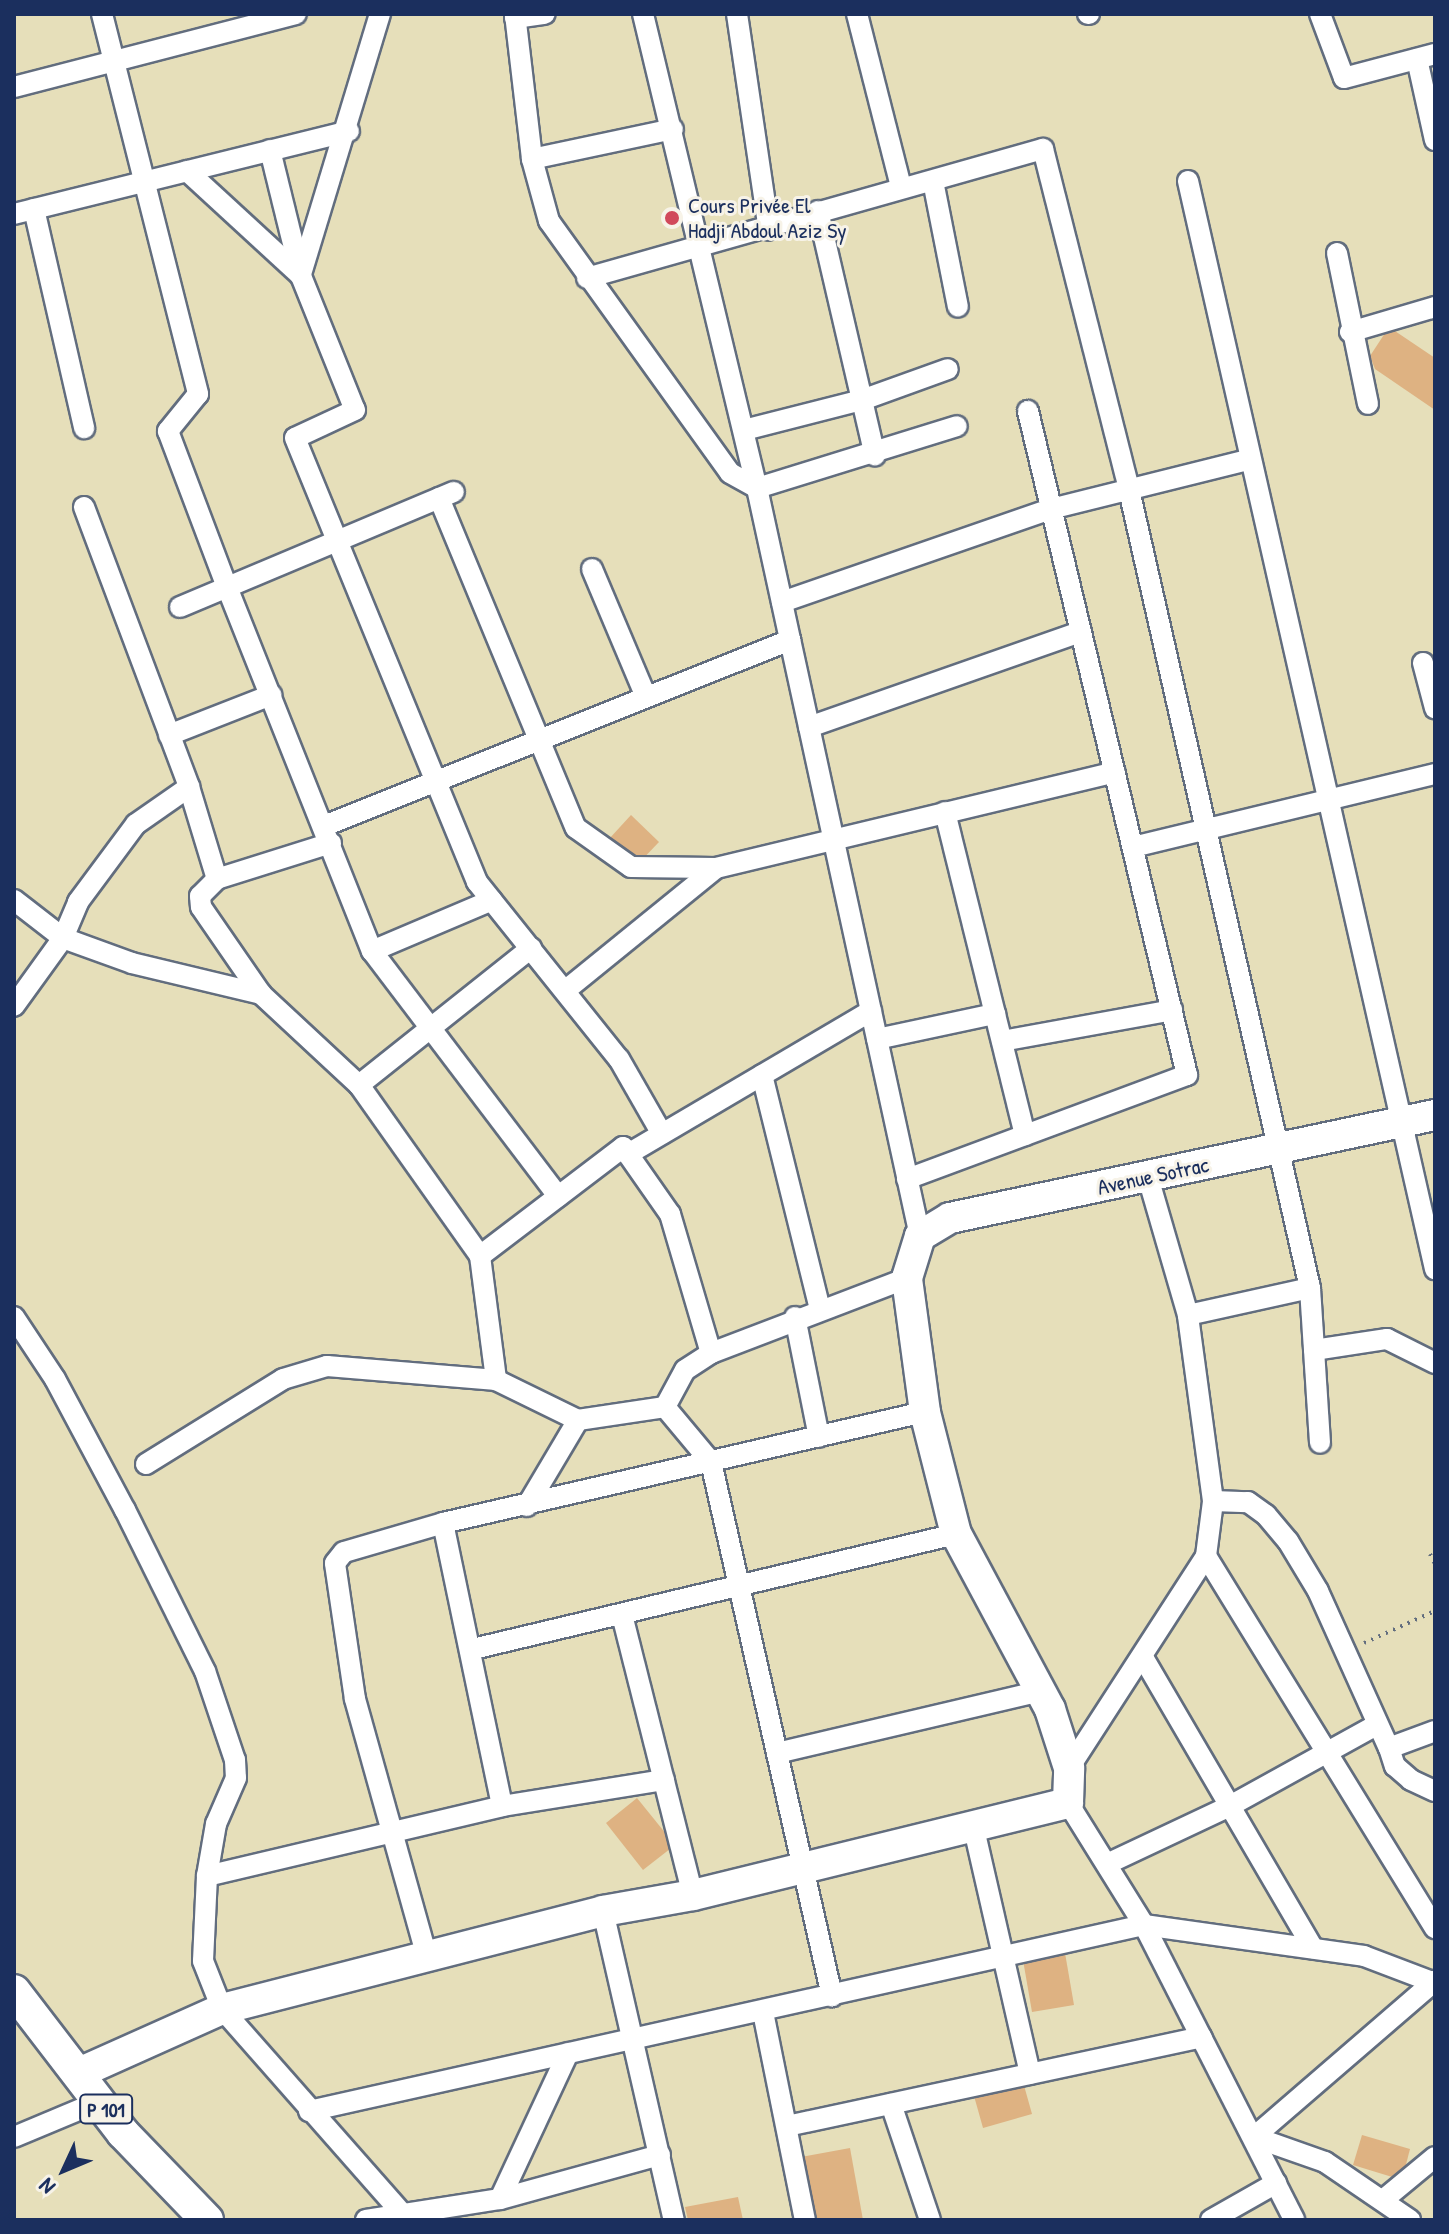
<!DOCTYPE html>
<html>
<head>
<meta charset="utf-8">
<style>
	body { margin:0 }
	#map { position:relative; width:1449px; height:2234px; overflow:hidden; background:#e6dfba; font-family:"Patrick Hand",sans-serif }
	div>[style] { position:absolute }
	.building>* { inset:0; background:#deb282 }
	.path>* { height:4px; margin-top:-2px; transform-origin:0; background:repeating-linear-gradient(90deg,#626d7e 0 2px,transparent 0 8px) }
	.roads { filter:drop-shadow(2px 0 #626d7e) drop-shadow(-2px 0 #626d7e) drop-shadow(0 2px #626d7e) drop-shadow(0 -2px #626d7e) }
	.street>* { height:20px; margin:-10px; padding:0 10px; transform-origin:10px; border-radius:10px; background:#fff }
	.secondary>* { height:30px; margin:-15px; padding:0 15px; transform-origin:15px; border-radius:15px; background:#fff }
	.primary>* { height:32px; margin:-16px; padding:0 16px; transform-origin:16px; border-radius:16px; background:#fff }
	.dots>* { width:22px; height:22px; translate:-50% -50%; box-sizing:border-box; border:4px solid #f7f3e8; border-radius:50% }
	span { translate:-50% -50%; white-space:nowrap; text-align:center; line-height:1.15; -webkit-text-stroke:6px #f7f3e8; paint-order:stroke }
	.shield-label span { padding:2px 6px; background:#f7f3e8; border:2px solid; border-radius:6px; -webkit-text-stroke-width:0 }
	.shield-label { font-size:20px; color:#1b2f5e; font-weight:700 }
	.poi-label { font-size:22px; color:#1b2f5e }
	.left { translate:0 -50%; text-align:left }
	.street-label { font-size:22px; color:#1b2f5e }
	.frame { position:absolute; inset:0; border:16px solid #1b2f5e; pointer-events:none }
	.north { position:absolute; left:24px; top:2130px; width:80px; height:80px; -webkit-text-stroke:6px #f7f3e8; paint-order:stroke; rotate:226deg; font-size:22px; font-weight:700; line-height:32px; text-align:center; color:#1b2f5e }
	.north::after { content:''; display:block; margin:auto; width:28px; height:36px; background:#1b2f5e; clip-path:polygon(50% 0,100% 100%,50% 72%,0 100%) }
</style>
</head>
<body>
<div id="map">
	<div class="building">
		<i style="clip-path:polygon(1389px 327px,1435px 358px,1435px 410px,1375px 369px,1370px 356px)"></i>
		<i style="clip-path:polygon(631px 815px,659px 842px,637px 865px,609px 839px)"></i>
		<i style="clip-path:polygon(637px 1798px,675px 1845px,643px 1870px,606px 1823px)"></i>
		<i style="clip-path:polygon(1065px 1953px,1074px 2005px,1032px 2012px,1023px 1960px)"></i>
		<i style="clip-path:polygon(1023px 2082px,1032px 2114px,983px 2128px,974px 2096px)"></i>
		<i style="clip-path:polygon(1362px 2135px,1410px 2149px,1402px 2180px,1353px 2165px)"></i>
		<i style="clip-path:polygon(850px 2148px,863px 2220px,813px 2220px,801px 2157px)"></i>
		<i style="clip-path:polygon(738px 2197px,743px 2220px,688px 2220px,685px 2207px)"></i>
	</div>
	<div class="path">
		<i style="left:1430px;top:1554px;width:11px;rotate:63deg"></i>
		<i style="left:1364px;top:1643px;width:78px;rotate:-24.3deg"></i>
	</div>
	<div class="roads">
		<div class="street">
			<i style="left:102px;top:14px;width:392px;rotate:75.8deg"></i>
			<i style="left:198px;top:394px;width:48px;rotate:129deg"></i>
			<i style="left:168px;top:431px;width:167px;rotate:69.3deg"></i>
			<i style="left:227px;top:587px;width:392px;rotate:68.3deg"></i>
			<i style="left:372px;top:951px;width:308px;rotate:52.8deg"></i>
			<i style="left:515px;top:14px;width:146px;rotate:83.3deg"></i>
			<i style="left:532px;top:159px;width:64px;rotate:74.7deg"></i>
			<i style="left:549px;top:221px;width:310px;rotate:54.3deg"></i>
			<i style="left:730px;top:473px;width:31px;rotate:29deg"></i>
			<i style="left:757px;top:488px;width:209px;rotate:-17.2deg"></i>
			<i style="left:643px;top:14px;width:488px;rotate:76.5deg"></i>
			<i style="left:757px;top:488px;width:766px;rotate:77.71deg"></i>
			<i style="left:737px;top:14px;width:218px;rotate:81.6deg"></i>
			<i style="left:857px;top:14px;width:179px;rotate:75.7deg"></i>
			<i style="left:1088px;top:14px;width:1px"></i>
			<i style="left:1320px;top:14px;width:68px;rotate:69.4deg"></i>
			<i style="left:1344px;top:78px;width:94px;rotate:-14.8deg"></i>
			<i style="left:515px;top:18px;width:30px;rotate:-8deg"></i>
			<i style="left:1417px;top:59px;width:83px;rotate:77.5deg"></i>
			<i style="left:14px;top:87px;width:291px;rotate:-14.5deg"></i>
			<i style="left:270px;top:150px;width:130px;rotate:76.2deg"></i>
			<i style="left:301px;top:276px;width:144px;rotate:68.1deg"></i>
			<i style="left:355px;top:410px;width:66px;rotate:155deg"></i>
			<i style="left:295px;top:438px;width:480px;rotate:67.7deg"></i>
			<i style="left:477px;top:882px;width:227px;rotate:51.3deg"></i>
			<i style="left:619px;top:1059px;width:86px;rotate:60.2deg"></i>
			<i style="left:532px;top:159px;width:144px;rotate:-12deg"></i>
			<i style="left:187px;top:171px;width:155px;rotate:42.6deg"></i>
			<i style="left:933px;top:181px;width:128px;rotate:78.8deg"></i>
			<i style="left:1188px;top:181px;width:1116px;rotate:77.21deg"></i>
			<i style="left:34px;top:209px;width:225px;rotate:77.1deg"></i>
			<i style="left:818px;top:211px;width:251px;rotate:76.9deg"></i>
			<i style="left:14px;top:214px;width:345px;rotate:-13.9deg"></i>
			<i style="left:1337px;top:253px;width:154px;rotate:78.4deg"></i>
			<i style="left:301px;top:274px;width:272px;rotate:-73.1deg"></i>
			<i style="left:587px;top:278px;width:474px;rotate:-15.8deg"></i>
			<i style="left:1043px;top:149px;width:352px;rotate:75.8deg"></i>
			<i style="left:1129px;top:490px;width:818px;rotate:77.22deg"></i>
			<i style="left:1310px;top:1288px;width:155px;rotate:86.3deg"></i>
			<i style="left:1350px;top:332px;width:89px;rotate:-16.4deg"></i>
			<i style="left:744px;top:430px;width:122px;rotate:-14.3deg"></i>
			<i style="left:862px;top:400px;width:91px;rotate:-19.8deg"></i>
			<i style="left:439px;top:498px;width:357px;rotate:67.5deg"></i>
			<i style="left:576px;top:828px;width:67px;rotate:35.3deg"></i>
			<i style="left:631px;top:867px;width:85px;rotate:0.7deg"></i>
			<i style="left:716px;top:868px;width:410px;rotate:-13.5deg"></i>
			<i style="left:84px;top:507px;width:299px;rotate:69.4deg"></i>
			<i style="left:189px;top:787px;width:96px;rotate:73.1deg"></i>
			<i style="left:592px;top:569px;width:139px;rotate:67.1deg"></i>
			<i style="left:782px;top:602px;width:285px;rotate:-19.1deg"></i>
			<i style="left:1051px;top:509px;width:203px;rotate:-14deg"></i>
			<i style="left:180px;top:607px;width:297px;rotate:-22.8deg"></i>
			<i style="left:1423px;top:663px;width:47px;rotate:75.1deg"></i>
			<i style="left:809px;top:727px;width:288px;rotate:-19.3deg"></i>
			<i style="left:169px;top:735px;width:110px;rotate:-21.4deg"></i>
			<i style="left:945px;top:812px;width:333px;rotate:76.1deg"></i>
			<i style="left:324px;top:826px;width:502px;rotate:-21.76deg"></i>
			<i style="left:331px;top:843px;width:120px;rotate:162.5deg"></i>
			<i style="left:217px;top:879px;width:24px;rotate:135deg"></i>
			<i style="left:200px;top:896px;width:11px;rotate:85deg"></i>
			<i style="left:201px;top:907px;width:106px;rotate:55.4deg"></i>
			<i style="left:261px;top:994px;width:134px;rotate:42.9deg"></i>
			<i style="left:359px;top:1085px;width:209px;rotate:54.7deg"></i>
			<i style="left:480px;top:1256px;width:125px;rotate:82.6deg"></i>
			<i style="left:1133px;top:847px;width:311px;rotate:-13.6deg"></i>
			<i style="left:14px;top:900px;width:62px;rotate:37.8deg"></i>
			<i style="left:63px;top:938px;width:73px;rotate:19.9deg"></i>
			<i style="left:132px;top:963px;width:133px;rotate:13.5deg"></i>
			<i style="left:372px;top:951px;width:130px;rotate:-23deg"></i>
			<i style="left:566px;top:990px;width:193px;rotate:-39.1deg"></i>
			<i style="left:14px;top:1006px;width:84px;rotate:-54.2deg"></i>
			<i style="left:63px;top:938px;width:39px;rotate:-67deg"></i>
			<i style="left:78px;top:902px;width:97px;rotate:-53.4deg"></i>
			<i style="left:136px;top:824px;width:65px;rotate:-34.9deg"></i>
			<i style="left:877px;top:1039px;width:121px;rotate:-12deg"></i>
			<i style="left:1002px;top:1041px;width:173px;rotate:-10.3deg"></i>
			<i style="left:762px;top:1075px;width:241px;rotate:76.1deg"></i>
			<i style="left:359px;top:1085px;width:220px;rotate:-38.5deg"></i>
			<i style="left:628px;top:1154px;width:282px;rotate:-30.5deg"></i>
			<i style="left:907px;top:1179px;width:299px;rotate:-20.4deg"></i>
			<i style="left:1187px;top:1075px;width:683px;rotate:-103.47deg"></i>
			<i style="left:480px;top:1256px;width:180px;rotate:-37.3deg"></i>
			<i style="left:623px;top:1147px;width:82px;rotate:55deg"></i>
			<i style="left:670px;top:1214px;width:145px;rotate:73.6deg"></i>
			<i style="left:1188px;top:1315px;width:125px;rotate:-12.5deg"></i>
			<i style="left:14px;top:1317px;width:74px;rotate:56.5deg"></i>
			<i style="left:55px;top:1379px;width:149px;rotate:61.9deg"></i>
			<i style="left:125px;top:1510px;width:180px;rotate:63.6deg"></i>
			<i style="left:205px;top:1671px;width:94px;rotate:71.4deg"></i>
			<i style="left:235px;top:1760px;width:18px;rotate:87deg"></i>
			<i style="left:236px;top:1778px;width:50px;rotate:113.5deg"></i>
			<i style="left:216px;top:1824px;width:53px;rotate:99.8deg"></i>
			<i style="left:207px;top:1876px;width:85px;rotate:92.7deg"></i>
			<i style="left:203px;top:1961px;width:52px;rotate:68.4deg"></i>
			<i style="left:222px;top:2009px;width:269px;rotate:48.6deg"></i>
			<i style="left:795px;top:1317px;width:122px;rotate:78.7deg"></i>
			<i style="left:1314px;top:1350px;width:74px;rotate:-8.6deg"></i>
			<i style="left:1387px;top:1339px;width:54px;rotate:26.6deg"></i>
			<i style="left:665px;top:1407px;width:72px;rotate:50.1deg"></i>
			<i style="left:711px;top:1462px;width:548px;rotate:77.23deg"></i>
			<i style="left:665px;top:1407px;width:42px;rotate:-61.6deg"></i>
			<i style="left:685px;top:1370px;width:31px;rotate:-33deg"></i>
			<i style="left:711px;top:1353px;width:210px;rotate:-20.9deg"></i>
			<i style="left:146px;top:1464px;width:161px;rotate:-31.8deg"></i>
			<i style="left:283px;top:1379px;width:46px;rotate:-16.5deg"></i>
			<i style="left:327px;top:1366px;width:170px;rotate:4.7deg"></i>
			<i style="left:496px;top:1380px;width:91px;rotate:26deg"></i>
			<i style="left:578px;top:1420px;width:88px;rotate:-8.5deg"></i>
			<i style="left:1213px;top:1501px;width:35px;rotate:2deg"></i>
			<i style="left:1248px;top:1502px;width:22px;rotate:36deg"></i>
			<i style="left:1266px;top:1515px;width:34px;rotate:50deg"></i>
			<i style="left:1288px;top:1541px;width:58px;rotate:59deg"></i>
			<i style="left:1318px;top:1591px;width:172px;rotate:65.7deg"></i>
			<i style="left:1389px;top:1748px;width:49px;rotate:-20.3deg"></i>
			<i style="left:527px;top:1506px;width:100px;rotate:-59.3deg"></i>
			<i style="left:443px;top:1523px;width:289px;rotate:78.2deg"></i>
			<i style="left:1206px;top:1556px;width:437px;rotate:58.4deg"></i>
			<i style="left:622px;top:1615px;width:289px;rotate:75.8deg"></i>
			<i style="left:473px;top:1649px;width:497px;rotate:-13.4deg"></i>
			<i style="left:1144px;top:1659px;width:335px;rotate:59.7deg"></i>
			<i style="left:1389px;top:1748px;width:19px;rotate:72deg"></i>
			<i style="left:1395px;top:1766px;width:21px;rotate:41deg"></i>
			<i style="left:1411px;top:1780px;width:26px;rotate:25deg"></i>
			<i style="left:777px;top:1753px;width:271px;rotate:-13.2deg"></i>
			<i style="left:1069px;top:1768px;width:252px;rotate:-57.1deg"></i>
			<i style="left:1206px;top:1556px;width:55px;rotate:-82.7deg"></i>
			<i style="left:1213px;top:1501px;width:188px;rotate:-97.7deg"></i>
			<i style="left:1188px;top:1315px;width:144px;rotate:-106.2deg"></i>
			<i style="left:1068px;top:1803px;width:144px;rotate:58.1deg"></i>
			<i style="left:1144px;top:1925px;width:331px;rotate:63deg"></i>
			<i style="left:974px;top:1829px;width:251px;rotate:77.1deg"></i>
			<i style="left:1109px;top:1863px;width:132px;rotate:-25.2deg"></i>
			<i style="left:1228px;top:1807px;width:168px;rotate:-28.9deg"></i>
			<i style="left:207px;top:1876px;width:303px;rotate:-13.3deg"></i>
			<i style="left:502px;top:1806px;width:164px;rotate:-9.1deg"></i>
			<i style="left:603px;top:1911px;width:317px;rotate:77.1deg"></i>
			<i style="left:427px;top:1957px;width:268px;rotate:-105.6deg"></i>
			<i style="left:355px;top:1699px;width:137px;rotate:-98.4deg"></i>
			<i style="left:335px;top:1563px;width:14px;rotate:-51deg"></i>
			<i style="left:344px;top:1552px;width:103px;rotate:-16.3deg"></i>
			<i style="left:443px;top:1523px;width:495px;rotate:-13deg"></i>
			<i style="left:763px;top:2012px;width:212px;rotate:78.6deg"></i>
			<i style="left:891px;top:2104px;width:122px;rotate:71.4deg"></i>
			<i style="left:309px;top:2111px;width:855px;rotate:-12.56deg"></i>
			<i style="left:1144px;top:1925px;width:222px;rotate:8deg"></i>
			<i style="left:1364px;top:1956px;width:76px;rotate:20.8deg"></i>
			<i style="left:787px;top:2126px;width:424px;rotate:-12.1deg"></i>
			<i style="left:14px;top:2137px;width:93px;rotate:-22.7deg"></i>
			<i style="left:1254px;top:2137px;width:239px;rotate:-40.8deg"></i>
			<i style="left:1254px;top:2137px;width:75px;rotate:19.4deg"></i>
			<i style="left:1325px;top:2162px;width:103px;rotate:34.3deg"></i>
			<i style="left:500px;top:2199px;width:161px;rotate:-65deg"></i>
			<i style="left:1383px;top:2200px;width:67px;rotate:-39.6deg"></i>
			<i style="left:366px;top:2220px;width:136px;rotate:-8.9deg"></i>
			<i style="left:500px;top:2199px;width:166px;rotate:-15.4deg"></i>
			<i style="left:1211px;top:2220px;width:75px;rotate:-29.6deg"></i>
		</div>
		<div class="secondary">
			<i style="left:79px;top:2073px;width:157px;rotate:-24.1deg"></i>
			<i style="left:222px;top:2009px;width:393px;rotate:-14.4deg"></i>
			<i style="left:603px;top:1911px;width:91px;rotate:-10.1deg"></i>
			<i style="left:693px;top:1895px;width:386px;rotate:-13.8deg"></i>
			<i style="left:1068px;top:1803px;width:35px;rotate:-88deg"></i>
			<i style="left:1069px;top:1768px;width:62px;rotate:-107.9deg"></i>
			<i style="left:1050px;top:1709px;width:199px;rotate:-118.2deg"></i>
			<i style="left:956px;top:1534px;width:126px;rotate:-104.3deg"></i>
			<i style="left:925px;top:1412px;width:135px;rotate:-97.7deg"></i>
			<i style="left:907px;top:1278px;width:44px;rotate:-72.8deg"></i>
			<i style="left:920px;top:1236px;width:35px;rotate:-31deg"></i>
			<i style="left:950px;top:1218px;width:496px;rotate:-12deg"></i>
		</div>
		<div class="primary">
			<i style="left:14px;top:1991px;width:179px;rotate:52.5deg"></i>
			<i style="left:123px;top:2133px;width:121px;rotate:46deg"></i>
		</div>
	</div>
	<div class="dots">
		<i style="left:672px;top:218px;background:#d1495b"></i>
	</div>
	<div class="shield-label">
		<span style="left:106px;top:2109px">P 101</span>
	</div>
	<div class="poi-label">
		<span class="left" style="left:688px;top:218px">Cours Privée El<br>Hadji Abdoul Aziz Sy</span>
	</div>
	<div class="street-label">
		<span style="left:1153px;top:1176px;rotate:-12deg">Avenue Sotrac</span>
	</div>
	<div class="frame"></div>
	<div class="north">N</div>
</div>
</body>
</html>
